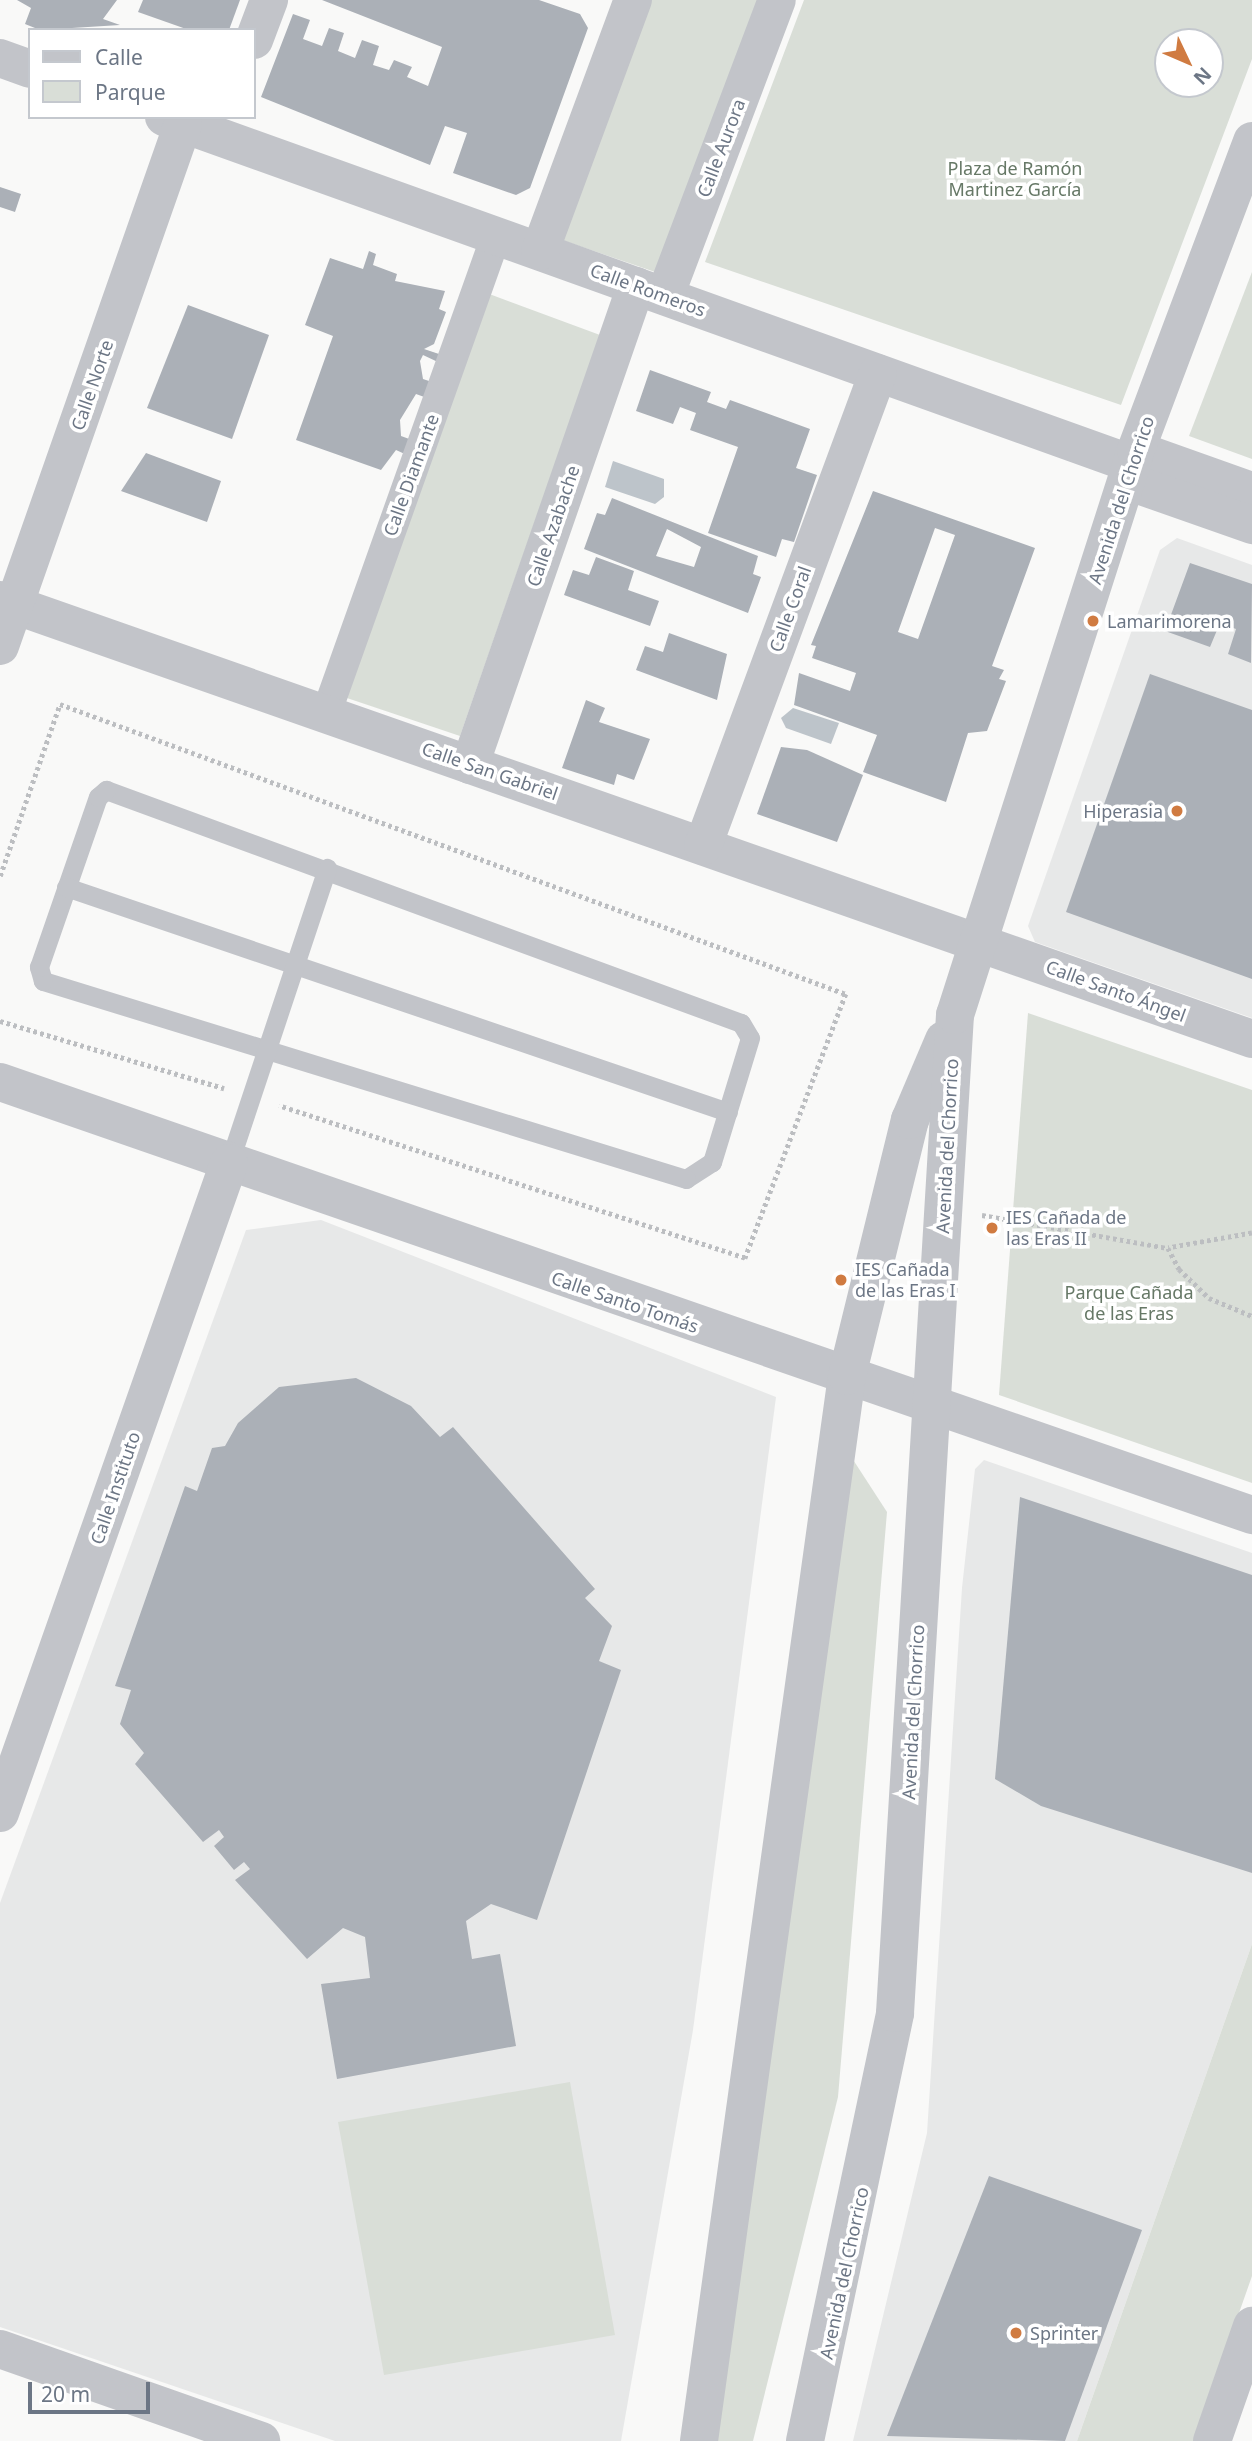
<!DOCTYPE html>
<html>
<head>
<meta charset="utf-8">
<style>
	body { margin:0 }
	#map { position:relative; width:1252px; height:2441px; overflow:hidden; background:#f9f9f8; font-family:"Noto Sans",sans-serif }
	div>[style] { position:absolute }
	.built>* { inset:0; background:#e7e8e8 }
	.green>* { inset:0; background:#d9ded7 }
	.water>* { inset:0; background:#bdc4ca }
	.building>* { inset:0; background:#abb0b7 }
	.path>* { height:4.5px; margin-top:-2.25px; transform-origin:0; background:repeating-linear-gradient(90deg,#bcbec1 0 3.5px,transparent 0 7px) }
	.service>* { height:19px; margin:-9.5px; padding:0 9.5px; transform-origin:9.5px; border-radius:9.5px; background:#c2c4c9 }
	.pedestrian>* { height:30px; margin:-15px; padding:0 15px; transform-origin:15px; border-radius:15px; background:#c2c4c9 }
	.minor>* { height:38px; margin:-19px; padding:0 19px; transform-origin:19px; border-radius:19px; background:#c2c4c9 }
	.dots>* { width:19px; height:19px; translate:-50% -50%; box-sizing:border-box; border:4px solid #fff; border-radius:50% }
	span { translate:-50% -50%; white-space:nowrap; text-align:center; line-height:1.15; -webkit-text-stroke:7px #fff; paint-order:stroke }
	.street-label { font-size:18px; color:#6c7685 }
	.park-label { font-size:18px; color:#667866 }
	.poi-label { font-size:18px; color:#6c7685 }
	.left { translate:0 -50%; text-align:left }
	.right { translate:-100% -50%; text-align:right }
	.legend { position:absolute; left:28px; top:28px; width:228px; height:91px; box-sizing:border-box; background:#fff; border:2px solid #c4c8ce; margin:0; padding:9px 12px; list-style:none; font-size:21px; color:#6c7685 }
	.legend li { display:flex; align-items:center; gap:14px; height:35px }
	.legend b { width:35px; border:2px solid #c4c8ce }
	.north { position:absolute; left:1154px; top:28px; width:70px; height:70px; box-sizing:border-box; background:#fff; border:2px solid #c4c8ce; border-radius:50%; rotate:134deg; font-size:19px; font-weight:700; line-height:28px; text-align:center; color:#6c7685 }
	.north::after { content:''; display:block; margin:auto; width:24px; height:32px; background:#d07b41; clip-path:polygon(50% 0,100% 100%,50% 72%,0 100%) }
	.scale { position:absolute; left:28px; top:2382px; width:122px; height:32px; box-sizing:border-box; border:4px solid #6c7685; border-top:0; padding-left:9px; font-size:21px; line-height:24px; white-space:nowrap; color:#6c7685; -webkit-text-stroke:5px #fff; paint-order:stroke }
</style>
</head>
<body>
<div id="map">
	<div class="built">
		<i style="clip-path:polygon(1177px 538px,1252px 565px,1252px 1018px,1035px 942px,1028px 926px,1160px 550px)"></i>
		<i style="clip-path:polygon(321px 1220px,776px 1397px,693px 2030px,621px 2441px,335px 2441px,0 2327px,0 1903px,246px 1230px)"></i>
		<i style="clip-path:polygon(984px 1460px,1252px 1553px,1252px 1944px,1077px 2441px,853px 2441px,927px 2133px,962px 1588px,975px 1469px)"></i>
	</div>
	<div class="green">
		<i style="clip-path:polygon(651px 0,759px 0,658px 273px,559px 239px)"></i>
		<i style="clip-path:polygon(evenodd,804px 0,1252px 0,1252px 59px,1121px 405px,705px 262px,804px 0,1168px 42px,1210px 42px,1210px 84px,1168px 84px,1168px 42px)"></i>
		<i style="clip-path:polygon(1252px 272px,1252px 459px,1189px 436px)"></i>
		<i style="clip-path:polygon(484px 292px,600px 335px,460px 736px,341px 696px)"></i>
		<i style="clip-path:polygon(1028px 1013px,1252px 1090px,1252px 1483px,999px 1395px)"></i>
		<i style="clip-path:polygon(850px 1455px,887px 1512px,838px 2097px,753px 2441px,714px 2441px)"></i>
		<i style="clip-path:polygon(1252px 1944px,1252px 2276px,1194px 2441px,1077px 2441px)"></i>
		<i style="clip-path:polygon(570px 2082px,615px 2335px,384px 2375px,338px 2122px)"></i>
	</div>
	<div class="water">
		<i style="clip-path:polygon(613px 461px,664px 479px,664px 497px,655px 504px,605px 487px)"></i>
		<i style="clip-path:polygon(793px 708px,839px 723px,831px 744px,786px 728px,781px 718px)"></i>
	</div>
	<div class="building">
		<i style="clip-path:polygon(17px 0,117px 0,103px 19px,120px 25px,40px 30px,25px 24px,31px 8px)"></i>
		<i style="clip-path:polygon(143px 0,240px 0,229px 30px,189px 30px,138px 12px)"></i>
		<i style="clip-path:polygon(322px 0,539px 0,580px 14px,588px 28px,530px 188px,516px 195px,453px 173px,467px 133px,445px 126px,430px 165px,261px 97px,293px 14px,310px 20px,303px 39px,322px 46px,329px 28px,344px 33px,338px 51px,355px 58px,362px 40px,379px 46px,373px 65px,389px 70px,394px 60px,412px 67px,407px 77px,428px 86px,442px 47px)"></i>
		<i style="clip-path:polygon(0 187px,21px 194px,15px 212px,0 207px)"></i>
		<i style="clip-path:polygon(369px 251px,376px 254px,373px 265px,397px 274px,395px 281px,445px 291px,439px 309px,446px 312px,434px 344px,424px 349px,442px 355px,440px 363px,423px 355px,420px 361px,423px 379px,432px 382px,427px 398px,416px 394px,400px 420px,401px 436px,412px 440px,407px 455px,396px 450px,381px 470px,296px 440px,333px 336px,305px 325px,330px 258px,363px 269px)"></i>
		<i style="clip-path:polygon(188px 305px,269px 335px,232px 439px,147px 408px)"></i>
		<i style="clip-path:polygon(650px 370px,711px 392px,707px 402px,726px 409px,730px 400px,810px 429px,796px 468px,817px 475px,794px 542px,782px 539px,776px 557px,708px 533px,738px 447px,690px 430px,696px 413px,680px 407px,673px 424px,636px 411px)"></i>
		<i style="clip-path:polygon(146px 453px,221px 481px,207px 522px,121px 491px)"></i>
		<i style="clip-path:polygon(evenodd,873px 491px,1035px 548px,992px 666px,1004px 670px,999px 679px,1006px 681px,987px 731px,968px 733px,946px 802px,863px 772px,877px 735px,794px 705px,799px 673px,850px 691px,856px 673px,812px 658px,816px 646px,811px 645px,873px 491px,935px 528px,955px 535px,918px 639px,898px 632px,935px 528px)"></i>
		<i style="clip-path:polygon(evenodd,612px 498px,758px 556px,753px 574px,761px 577px,748px 613px,584px 549px,597px 513px,605px 515px,612px 498px,667px 529px,701px 547px,694px 567px,656px 556px,667px 529px)"></i>
		<i style="clip-path:polygon(596px 557px,634px 571px,628px 590px,659px 601px,650px 626px,564px 595px,573px 570px,589px 575px)"></i>
		<i style="clip-path:polygon(1190px 563px,1252px 584px,1251px 663px,1228px 654px,1236px 629px,1220px 623px,1210px 647px,1165px 631px)"></i>
		<i style="clip-path:polygon(669px 633px,727px 654px,717px 700px,636px 670px,645px 646px,663px 652px)"></i>
		<i style="clip-path:polygon(1150px 674px,1252px 710px,1252px 979px,1066px 912px)"></i>
		<i style="clip-path:polygon(586px 700px,605px 708px,599px 722px,650px 739px,634px 780px,617px 774px,614px 785px,562px 768px)"></i>
		<i style="clip-path:polygon(781px 747px,807px 750px,863px 775px,837px 842px,757px 814px)"></i>
		<i style="clip-path:polygon(356px 1378px,411px 1406px,440px 1437px,453px 1427px,595px 1589px,585px 1598px,612px 1626px,599px 1661px,621px 1670px,537px 1920px,491px 1904px,466px 1921px,472px 1959px,500px 1954px,516px 2046px,337px 2079px,321px 1984px,370px 1978px,365px 1937px,343px 1928px,307px 1959px,235px 1880px,250px 1869px,244px 1862px,234px 1870px,214px 1846px,224px 1837px,219px 1830px,203px 1842px,135px 1764px,144px 1753px,120px 1724px,131px 1690px,115px 1686px,185px 1486px,197px 1491px,212px 1448px,225px 1446px,238px 1423px,279px 1387px)"></i>
		<i style="clip-path:polygon(1020px 1497px,1252px 1575px,1252px 1873px,1041px 1806px,995px 1779px)"></i>
		<i style="clip-path:polygon(989px 2176px,1142px 2230px,1065px 2441px,887px 2436px)"></i>
	</div>
	<div class="path">
		<i style="left:0;top:876px;width:182px;rotate:-70.8deg"></i>
		<i style="left:60px;top:704px;width:838px;rotate:20.25deg"></i>
		<i style="left:846px;top:994px;width:283px;rotate:110.9deg"></i>
		<i style="left:745px;top:1258px;width:490px;rotate:-161.9deg"></i>
		<i style="left:0;top:1021px;width:234px;rotate:16.7deg"></i>
		<i style="left:982px;top:1215px;width:189px;rotate:10.1deg"></i>
		<i style="left:1252px;top:1233px;width:85px;rotate:169.9deg"></i>
		<i style="left:1168px;top:1248px;width:24px;rotate:62deg"></i>
		<i style="left:1179px;top:1269px;width:42px;rotate:44deg"></i>
		<i style="left:1209px;top:1298px;width:47px;rotate:22.7deg"></i>
	</div>
	<div class="service">
		<i style="left:106px;top:790px;width:676px;rotate:20.15deg"></i>
		<i style="left:741px;top:1023px;width:17px;rotate:59deg"></i>
		<i style="left:750px;top:1038px;width:130px;rotate:107deg"></i>
		<i style="left:712px;top:1162px;width:31px;rotate:147deg"></i>
		<i style="left:686px;top:1179px;width:673px;rotate:-162.88deg"></i>
		<i style="left:43px;top:981px;width:15px;rotate:-106deg"></i>
		<i style="left:39px;top:967px;width:180px;rotate:-70.9deg"></i>
		<i style="left:98px;top:797px;width:11px;rotate:-41deg"></i>
		<i style="left:66px;top:887px;width:699px;rotate:18.77deg"></i>
		<i style="left:229px;top:1163px;width:311px;rotate:-71.6deg"></i>
	</div>
	<div class="pedestrian">
		<i style="left:326px;top:714px;width:507px;rotate:-70.42deg"></i>
	</div>
	<div class="minor">
		<i style="left:254px;top:40px;width:43px;rotate:-69.4deg"></i>
		<i style="left:0;top:58px;width:32px;rotate:20deg"></i>
		<i style="left:164px;top:117px;width:1028px;rotate:19.72deg"></i>
		<i style="left:540px;top:251px;width:268px;rotate:-69.7deg"></i>
		<i style="left:665px;top:296px;width:316px;rotate:-69.3deg"></i>
		<i style="left:1136px;top:450px;width:123px;rotate:19.5deg"></i>
		<i style="left:1127px;top:481px;width:133px;rotate:19.4deg"></i>
		<i style="left:0;top:600px;width:1327px;rotate:19.32deg"></i>
		<i style="left:0;top:646px;width:553px;rotate:-70.68deg"></i>
		<i style="left:470px;top:765px;width:507px;rotate:-70.89deg"></i>
		<i style="left:703px;top:846px;width:504px;rotate:-69.7deg"></i>
		<i style="left:0;top:1082px;width:1325px;rotate:19.08deg"></i>
		<i style="left:0;top:1813px;width:689px;rotate:-70.59deg"></i>
		<i style="left:0;top:2349px;width:277px;rotate:19.4deg"></i>
		<i style="left:699px;top:2441px;width:1075px;rotate:-82.09deg"></i>
		<i style="left:847px;top:1376px;width:264px;rotate:-76.2deg"></i>
		<i style="left:910px;top:1120px;width:87px;rotate:-67deg"></i>
		<i style="left:805px;top:2441px;width:437px;rotate:-78.1deg"></i>
		<i style="left:895px;top:2013px;width:1000px;rotate:-86.56deg"></i>
		<i style="left:955px;top:1015px;width:593px;rotate:-72.24deg"></i>
		<i style="left:1136px;top:450px;width:330px;rotate:-69.4deg"></i>
		<i style="left:1212px;top:2441px;width:122px;rotate:-70.8deg"></i>
	</div>
	<div class="dots">
		<i style="left:1093px;top:621px;background:#d07b41"></i>
		<i style="left:1177px;top:811px;background:#d07b41"></i>
		<i style="left:992px;top:1228px;background:#d07b41"></i>
		<i style="left:841px;top:1280px;background:#d07b41"></i>
		<i style="left:1016px;top:2333px;background:#d07b41"></i>
	</div>
	<div class="street-label">
		<span style="left:721px;top:148px;rotate:-69deg">Calle Aurora</span>
		<span style="left:648px;top:290px;rotate:20deg">Calle Romeros</span>
		<span style="left:92px;top:385px;rotate:-71deg">Calle Norte</span>
		<span style="left:411px;top:475px;rotate:-70deg">Calle Diamante</span>
		<span style="left:1121px;top:500px;rotate:-72deg">Avenida del Chorrico</span>
		<span style="left:553px;top:526px;rotate:-71deg">Calle Azabache</span>
		<span style="left:790px;top:609px;rotate:-70deg">Calle Coral</span>
		<span style="left:490px;top:771px;rotate:19deg">Calle San Gabriel</span>
		<span style="left:1116px;top:991px;rotate:20deg">Calle Santo Ángel</span>
		<span style="left:947px;top:1146px;rotate:-87deg">Avenida del Chorrico</span>
		<span style="left:625px;top:1302px;rotate:19deg">Calle Santo Tomás</span>
		<span style="left:115px;top:1488px;rotate:-71deg">Calle Instituto</span>
		<span style="left:913px;top:1712px;rotate:-87deg">Avenida del Chorrico</span>
		<span style="left:844px;top:2273px;rotate:-78deg">Avenida del Chorrico</span>
	</div>
	<div class="park-label">
		<span style="left:1015px;top:179px">Plaza de Ramón<br>Martinez García</span>
		<span style="left:1129px;top:1303px">Parque Cañada<br>de las Eras</span>
	</div>
	<div class="poi-label">
		<span class="left" style="left:1107px;top:621px">Lamarimorena</span>
		<span class="right" style="left:1163px;top:811px">Hiperasia</span>
		<span class="left" style="left:1006px;top:1228px">IES Cañada de<br>las Eras II</span>
		<span class="left" style="left:855px;top:1280px">IES Cañada<br>de las Eras I</span>
		<span class="left" style="left:1030px;top:2333px">Sprinter</span>
	</div>
	<ul class="legend">
	<li><b style="height:9px;background:#c2c4c9"></b>Calle</li>
	<li><b style="height:19px;background:#d9ded7"></b>Parque</li>
	</ul>
	<div class="north">N</div>
	<div class="scale">20 m</div>
</div>
</body>
</html>
